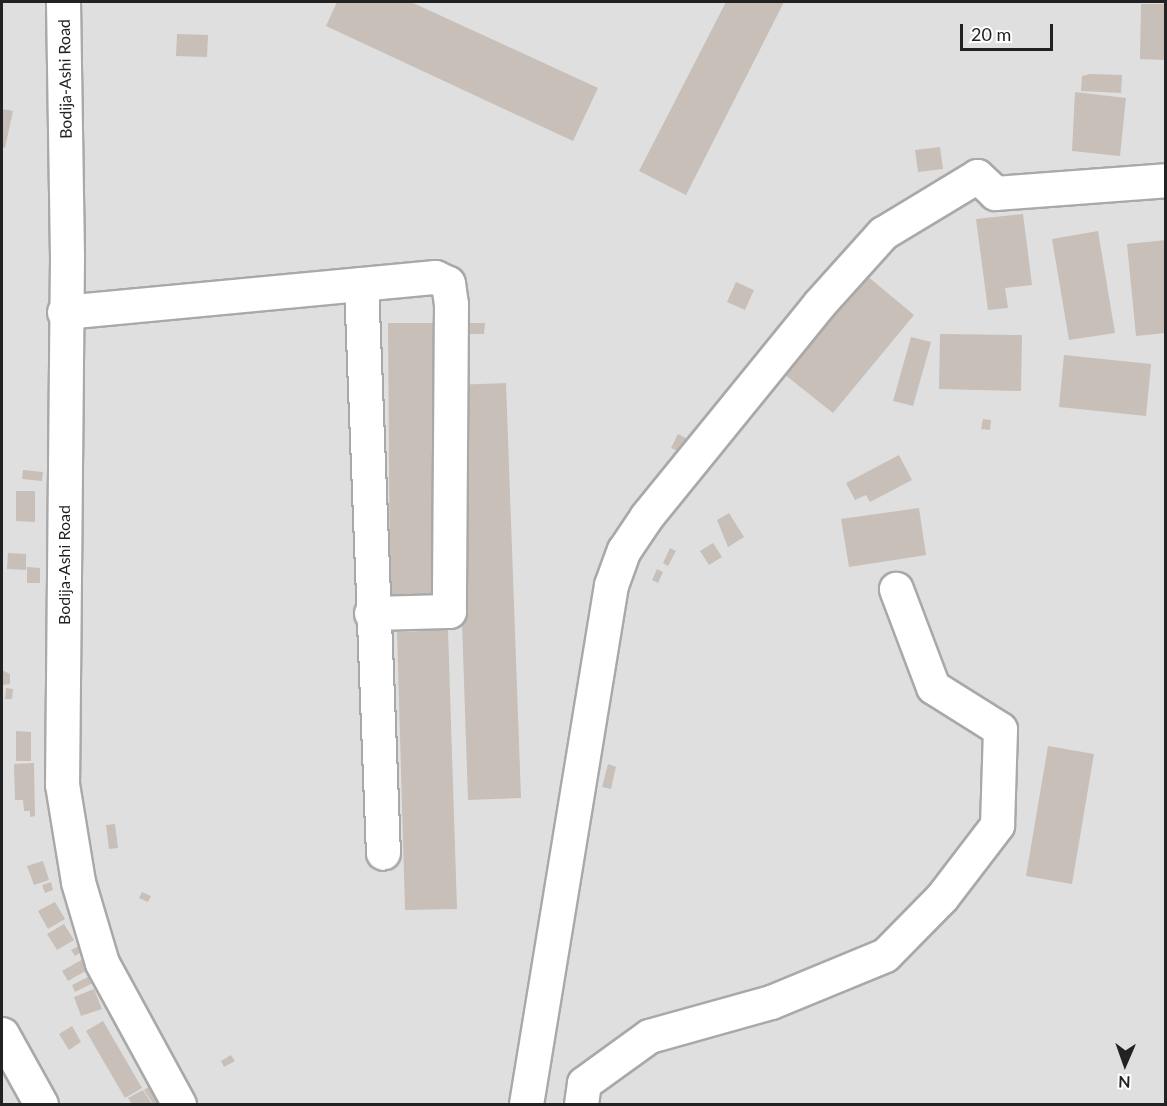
<!DOCTYPE html>
<html>
<head>
<meta charset="utf-8">
<style>
	body { margin:0 }
	#map { position:relative; width:1167px; height:1106px; overflow:hidden; background:#f2efe9; font-family:Lato,sans-serif }
	div>[style] { position:absolute }
	.residential>* { inset:0; background:#e0dfdf }
	.building>* { inset:0; background:#c7bfb8 }
	.roads { filter:drop-shadow(2px 0 #a9a9a9) drop-shadow(-2px 0 #a9a9a9) drop-shadow(0 2px #a9a9a9) drop-shadow(0 -2px #a9a9a9) }
	.minor>* { height:33px; margin:-16.5px; padding:0 16.5px; transform-origin:16.5px; border-radius:16.5px; background:#fff }
	span { translate:-50% -50%; white-space:nowrap; text-align:center; line-height:1.15; -webkit-text-stroke:4.5px #fff; paint-order:stroke }
	.street-label { font-size:16px; color:#222 }
	.frame { position:absolute; inset:0; border:3px solid #222; pointer-events:none }
	.north { position:absolute; left:1095px; top:1034px; width:60px; height:60px; -webkit-text-stroke:4px #fff; paint-order:stroke; rotate:182deg; font-size:16px; font-weight:700; line-height:24px; text-align:center; color:#222 }
	.north::after { content:''; display:block; margin:auto; width:21px; height:27px; background:#222; clip-path:polygon(50% 0,100% 100%,50% 72%,0 100%) }
	.scale { position:absolute; left:960px; top:24px; width:93px; height:27px; box-sizing:border-box; border:3px solid #222; border-top:0; padding-left:8px; font-size:18px; line-height:21px; white-space:nowrap; color:#222; -webkit-text-stroke:4px #fff; paint-order:stroke }
</style>
</head>
<body>
<div id="map">
	<div class="residential">
		<i style="clip-path:polygon(2px 2px,1165px 2px,1165px 1104px,2px 1104px)"></i>
	</div>
	<div class="building">
		<i style="clip-path:polygon(337px 2px,411px 2px,598px 88px,573px 141px,326px 26px)"></i>
		<i style="clip-path:polygon(726px 2px,784px 2px,686px 195px,639px 171px)"></i>
		<i style="clip-path:polygon(1141px 4px,1166px 4px,1166px 60px,1140px 59px)"></i>
		<i style="clip-path:polygon(177px 34px,208px 35px,207px 57px,176px 56px)"></i>
		<i style="clip-path:polygon(1090px 74px,1122px 75px,1121px 93px,1081px 91px,1082px 76px)"></i>
		<i style="clip-path:polygon(1075px 92px,1126px 98px,1120px 156px,1072px 151px)"></i>
		<i style="clip-path:polygon(2px 109px,13px 111px,5px 148px,2px 147px)"></i>
		<i style="clip-path:polygon(940px 147px,943px 169px,918px 172px,915px 150px)"></i>
		<i style="clip-path:polygon(1023px 214px,1032px 285px,1005px 288px,1008px 308px,988px 310px,976px 219px)"></i>
		<i style="clip-path:polygon(1098px 231px,1115px 333px,1069px 340px,1052px 239px)"></i>
		<i style="clip-path:polygon(1166px 240px,1166px 333px,1136px 336px,1127px 244px)"></i>
		<i style="clip-path:polygon(866px 275px,914px 315px,833px 413px,784px 374px)"></i>
		<i style="clip-path:polygon(736px 282px,754px 290px,745px 310px,727px 302px)"></i>
		<i style="clip-path:polygon(388px 323px,440px 323px,442px 603px,390px 603px)"></i>
		<i style="clip-path:polygon(456px 323px,485px 323px,484px 334px,456px 334px)"></i>
		<i style="clip-path:polygon(940px 334px,1022px 335px,1021px 391px,939px 389px)"></i>
		<i style="clip-path:polygon(911px 337px,931px 342px,913px 406px,893px 401px)"></i>
		<i style="clip-path:polygon(1064px 355px,1151px 364px,1146px 416px,1059px 407px)"></i>
		<i style="clip-path:polygon(506px 383px,521px 798px,468px 800px,454px 385px)"></i>
		<i style="clip-path:polygon(983px 419px,991px 420px,990px 430px,981px 429px)"></i>
		<i style="clip-path:polygon(678px 434px,691px 441px,685px 454px,671px 448px)"></i>
		<i style="clip-path:polygon(899px 455px,912px 480px,870px 502px,866px 495px,855px 500px,846px 483px)"></i>
		<i style="clip-path:polygon(23px 470px,43px 472px,42px 481px,22px 479px)"></i>
		<i style="clip-path:polygon(16px 491px,35px 491px,35px 522px,16px 521px)"></i>
		<i style="clip-path:polygon(919px 508px,926px 555px,849px 567px,841px 519px)"></i>
		<i style="clip-path:polygon(729px 513px,744px 537px,728px 547px,717px 520px)"></i>
		<i style="clip-path:polygon(713px 543px,722px 557px,709px 565px,700px 551px)"></i>
		<i style="clip-path:polygon(670px 548px,676px 551px,668px 566px,663px 563px)"></i>
		<i style="clip-path:polygon(8px 553px,26px 554px,26px 570px,7px 569px)"></i>
		<i style="clip-path:polygon(27px 567px,40px 568px,40px 583px,27px 583px)"></i>
		<i style="clip-path:polygon(657px 569px,663px 572px,658px 583px,652px 580px)"></i>
		<i style="clip-path:polygon(448px 630px,457px 909px,405px 910px,397px 632px)"></i>
		<i style="clip-path:polygon(2px 670px,10px 674px,10px 684px,2px 685px)"></i>
		<i style="clip-path:polygon(6px 688px,13px 689px,12px 699px,5px 699px)"></i>
		<i style="clip-path:polygon(16px 731px,31px 732px,31px 761px,16px 761px)"></i>
		<i style="clip-path:polygon(1048px 746px,1094px 754px,1072px 884px,1026px 876px)"></i>
		<i style="clip-path:polygon(34px 763px,35px 816px,30px 817px,30px 811px,24px 811px,23px 800px,15px 800px,14px 764px)"></i>
		<i style="clip-path:polygon(608px 764px,616px 767px,611px 789px,602px 787px)"></i>
		<i style="clip-path:polygon(115px 824px,118px 848px,109px 849px,106px 825px)"></i>
		<i style="clip-path:polygon(43px 861px,49px 880px,34px 885px,27px 866px)"></i>
		<i style="clip-path:polygon(51px 882px,53px 890px,45px 893px,42px 885px)"></i>
		<i style="clip-path:polygon(142px 892px,151px 896px,148px 902px,139px 898px)"></i>
		<i style="clip-path:polygon(55px 902px,65px 919px,48px 929px,38px 911px)"></i>
		<i style="clip-path:polygon(64px 924px,74px 940px,57px 950px,47px 934px)"></i>
		<i style="clip-path:polygon(81px 945px,84px 950px,75px 956px,71px 950px)"></i>
		<i style="clip-path:polygon(83px 959px,89px 969px,68px 981px,62px 971px)"></i>
		<i style="clip-path:polygon(94px 974px,97px 981px,75px 992px,72px 985px)"></i>
		<i style="clip-path:polygon(94px 989px,102px 1009px,81px 1016px,74px 997px)"></i>
		<i style="clip-path:polygon(103px 1021px,142px 1088px,125px 1098px,86px 1031px)"></i>
		<i style="clip-path:polygon(72px 1026px,81px 1042px,69px 1050px,59px 1034px)"></i>
		<i style="clip-path:polygon(231px 1055px,235px 1061px,224px 1067px,221px 1061px)"></i>
		<i style="clip-path:polygon(153px 1084px,165px 1104px,153px 1104px,144px 1090px)"></i>
		<i style="clip-path:polygon(143px 1090px,152px 1104px,132px 1104px,128px 1098px)"></i>
	</div>
	<div class="roads">
		<div class="minor">
			<i style="left:63px;top:2px;width:255px;rotate:89.1deg"></i>
			<i style="left:67px;top:257px;width:527px;rotate:90.54deg"></i>
			<i style="left:62px;top:784px;width:99px;rotate:80.7deg"></i>
			<i style="left:78px;top:882px;width:84px;rotate:73.5deg"></i>
			<i style="left:102px;top:963px;width:161px;rotate:61.4deg"></i>
			<i style="left:361px;top:284px;width:569px;rotate:87.79deg"></i>
			<i style="left:64px;top:312px;width:373px;rotate:-5.4deg"></i>
			<i style="left:435px;top:277px;width:14px;rotate:25deg"></i>
			<i style="left:448px;top:283px;width:21px;rotate:82deg"></i>
			<i style="left:451px;top:304px;width:307px;rotate:90.4deg"></i>
			<i style="left:449px;top:611px;width:78px;rotate:178.5deg"></i>
			<i style="left:2px;top:1034px;width:80px;rotate:60.9deg"></i>
			<i style="left:526px;top:1104px;width:526px;rotate:-80.7deg"></i>
			<i style="left:611px;top:585px;width:37px;rotate:-70deg"></i>
			<i style="left:624px;top:550px;width:40px;rotate:-56deg"></i>
			<i style="left:646px;top:517px;width:274px;rotate:-50.9deg"></i>
			<i style="left:819px;top:304px;width:96px;rotate:-48deg"></i>
			<i style="left:883px;top:233px;width:110px;rotate:-31.2deg"></i>
			<i style="left:977px;top:176px;width:25px;rotate:43deg"></i>
			<i style="left:995px;top:193px;width:171px;rotate:-4.3deg"></i>
			<i style="left:581px;top:1104px;width:21px;rotate:-82deg"></i>
			<i style="left:584px;top:1083px;width:80px;rotate:-35.9deg"></i>
			<i style="left:649px;top:1036px;width:127px;rotate:-15.6deg"></i>
			<i style="left:771px;top:1002px;width:123px;rotate:-22.4deg"></i>
			<i style="left:885px;top:955px;width:81px;rotate:-45.5deg"></i>
			<i style="left:942px;top:897px;width:91px;rotate:-52.6deg"></i>
			<i style="left:997px;top:825px;width:96px;rotate:-88.2deg"></i>
			<i style="left:1000px;top:729px;width:79px;rotate:-147.9deg"></i>
			<i style="left:933px;top:687px;width:105px;rotate:-110.7deg"></i>
		</div>
	</div>
	<div class="street-label">
		<span style="left:65px;top:79px;rotate:-91deg">Bodija-Ashi Road</span>
		<span style="left:64px;top:565px;rotate:-90deg">Bodija-Ashi Road</span>
	</div>
	<div class="frame"></div>
	<div class="north">N</div>
	<div class="scale">20 m</div>
</div>
</body>
</html>
